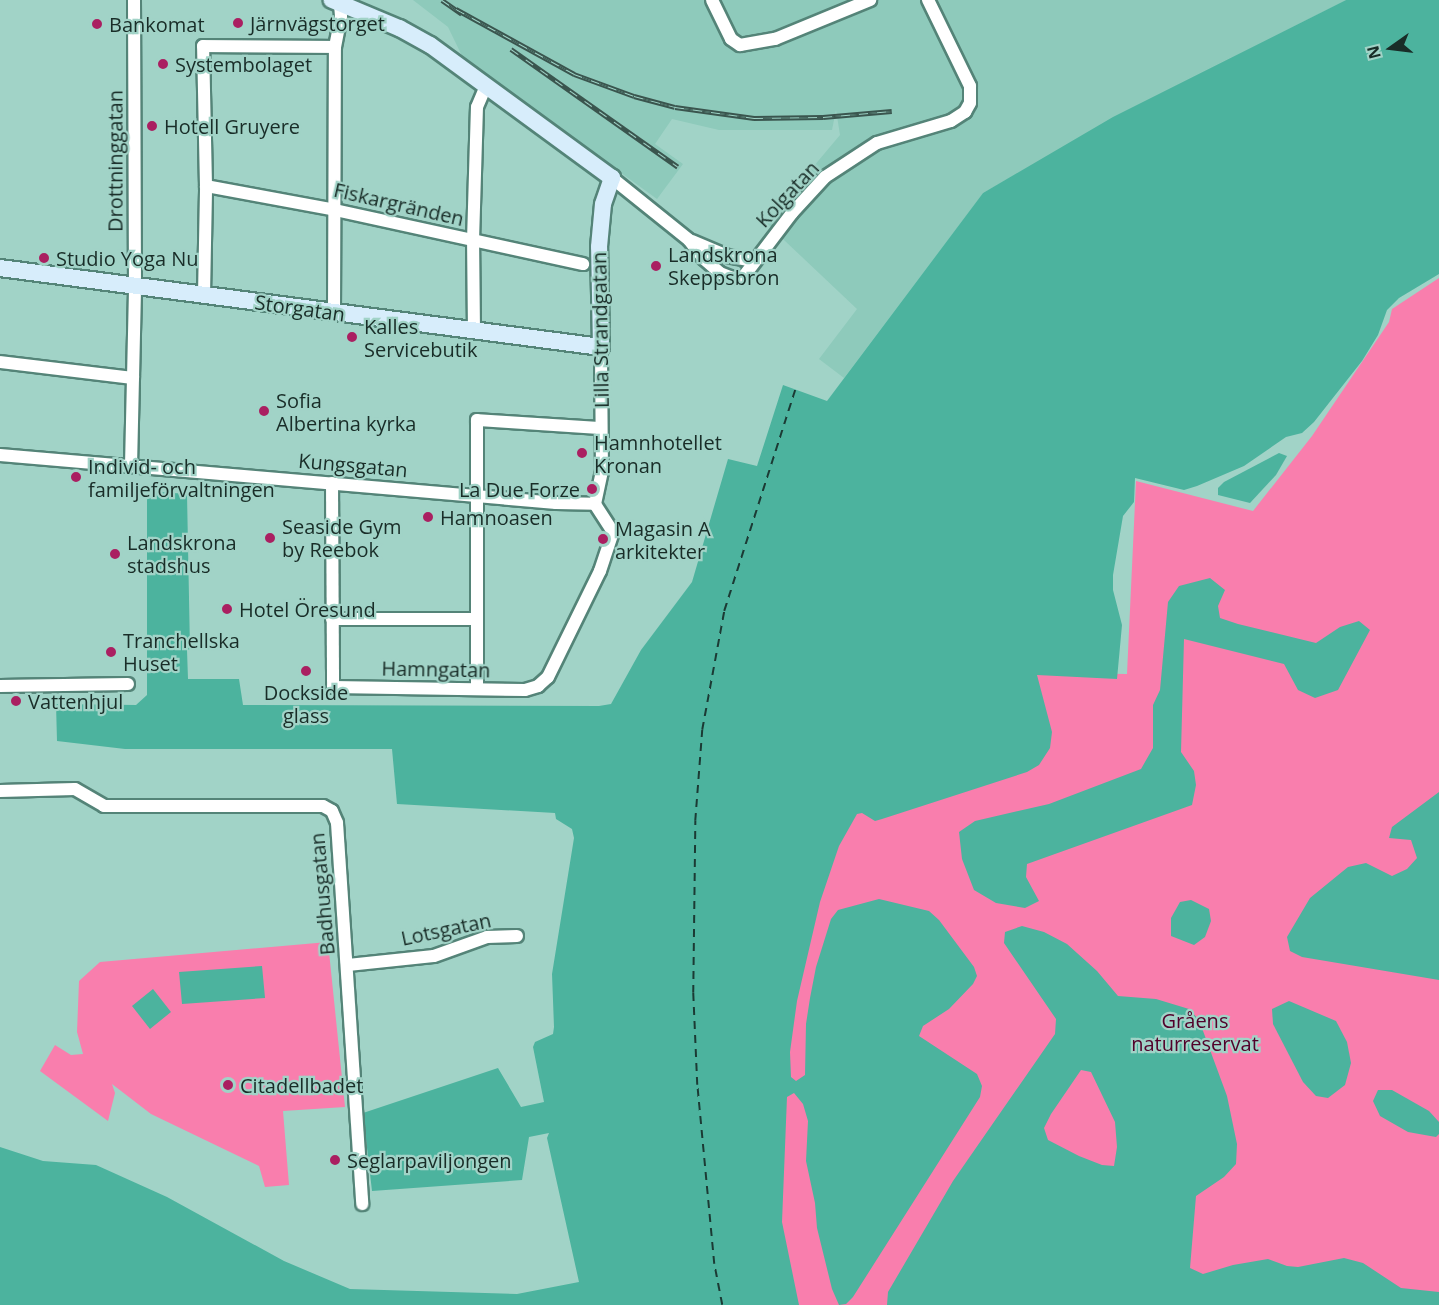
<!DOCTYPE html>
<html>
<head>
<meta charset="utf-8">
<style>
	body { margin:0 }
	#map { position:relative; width:1439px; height:1305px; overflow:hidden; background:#a1d3c7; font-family:"Open Sans",sans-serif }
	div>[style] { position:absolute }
	.built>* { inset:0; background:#8ecabb }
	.green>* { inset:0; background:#f97ead }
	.water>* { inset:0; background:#4cb39e }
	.ferry>* { height:1.5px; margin-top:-0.75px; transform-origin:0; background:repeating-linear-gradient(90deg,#1b3a34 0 8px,transparent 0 14px) }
	.roads { filter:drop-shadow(2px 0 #548478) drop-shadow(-2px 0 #548478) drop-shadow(0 2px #548478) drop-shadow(0 -2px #548478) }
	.street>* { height:12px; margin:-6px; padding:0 6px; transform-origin:6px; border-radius:6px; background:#fff }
	.secondary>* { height:16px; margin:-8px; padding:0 8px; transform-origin:8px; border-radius:8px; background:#d7edfb }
	.rail>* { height:5px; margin-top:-2.5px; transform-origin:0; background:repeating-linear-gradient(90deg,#a1d3c7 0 9px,#3a554e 0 18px); box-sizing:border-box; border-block:2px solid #3a554e }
	.dots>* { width:16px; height:16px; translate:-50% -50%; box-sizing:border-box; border:3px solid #a1d3c7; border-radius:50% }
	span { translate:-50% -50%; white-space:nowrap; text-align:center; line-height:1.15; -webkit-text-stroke:4.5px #a1d3c7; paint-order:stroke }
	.poi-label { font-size:20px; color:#192d28 }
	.left { translate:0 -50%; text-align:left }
	.right { translate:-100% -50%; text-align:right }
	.street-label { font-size:20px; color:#192d28 }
	.park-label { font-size:20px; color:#52002a }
	.north { position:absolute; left:1361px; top:18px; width:60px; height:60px; -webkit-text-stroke:4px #a1d3c7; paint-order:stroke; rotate:256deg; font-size:16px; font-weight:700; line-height:24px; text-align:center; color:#192d28 }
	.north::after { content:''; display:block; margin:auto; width:21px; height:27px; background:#192d28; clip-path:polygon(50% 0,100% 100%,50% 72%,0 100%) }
</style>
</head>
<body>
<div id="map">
	<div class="built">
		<i style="clip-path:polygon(413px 0,1346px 0,1115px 118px,983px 193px,844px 378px,819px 359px,857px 309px,766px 223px,840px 135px,836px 110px,832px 130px,719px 130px,672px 119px,655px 144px,683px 164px,657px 199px,463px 58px,448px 27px)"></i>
	</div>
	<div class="green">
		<i style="clip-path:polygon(1439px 278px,1439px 1305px,789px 1305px,779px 1217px,786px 1097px,811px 1077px,794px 1084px,786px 1071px,792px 1018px,824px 870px,859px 806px,1031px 673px,1127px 674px,1136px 481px,1253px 511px,1312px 436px,1389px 322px,1392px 309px)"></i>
		<i style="clip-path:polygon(328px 942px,345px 1107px,283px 1111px,289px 1185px,265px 1187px,259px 1166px,151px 1114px,112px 1084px,115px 1093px,108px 1121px,40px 1071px,55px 1045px,71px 1055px,83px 1054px,77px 1032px,79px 981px,100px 962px)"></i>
	</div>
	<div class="water">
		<i style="clip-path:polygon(1346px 0,1439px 0,1439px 274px,1399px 298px,1387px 310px,1378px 335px,1362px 361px,1314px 422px,1302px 433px,1286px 437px,1244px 466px,1197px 486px,1184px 490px,1135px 478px,1134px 502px,1123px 516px,1113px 575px,1113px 590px,1122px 625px,1117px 679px,1037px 675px,1052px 732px,1050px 748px,1039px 765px,1027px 772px,882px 819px,875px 821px,862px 813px,857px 814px,839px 846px,820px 902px,797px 1001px,790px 1052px,791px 1077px,796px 1081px,805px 1075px,806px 1024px,810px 998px,816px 967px,831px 919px,838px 910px,879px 899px,929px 911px,939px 920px,974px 967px,977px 976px,973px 984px,949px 1009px,923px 1026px,919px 1036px,977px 1074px,982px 1086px,980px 1097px,853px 1297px,846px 1304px,839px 1305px,832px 1289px,817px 1228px,815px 1203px,806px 1161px,808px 1121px,803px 1104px,794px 1093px,787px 1097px,782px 1222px,799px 1305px,0 1305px,0 1147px,43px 1161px,96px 1165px,167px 1197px,284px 1261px,350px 1289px,517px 1294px,579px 1282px,547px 1138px,549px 1133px,529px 1137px,522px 1180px,372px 1191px,363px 1113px,498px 1068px,521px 1107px,544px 1102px,533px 1047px,535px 1042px,553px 1034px,554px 1027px,552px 974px,574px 838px,572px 829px,556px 819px,555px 813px,397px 804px,392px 749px,125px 749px,57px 741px,56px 704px,136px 705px,147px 695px,147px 491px,187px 494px,190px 649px,187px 650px,188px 679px,239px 679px,243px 705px,599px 706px,611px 704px,641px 650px,692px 582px,728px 459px,757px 466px,783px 385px,827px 401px,983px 193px,1113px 117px)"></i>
		<i style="clip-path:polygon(1279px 453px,1287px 456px,1276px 475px,1250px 503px,1218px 495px,1218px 488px,1224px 482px)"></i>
		<i style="clip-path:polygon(1210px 578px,1225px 590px,1218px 606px,1220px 618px,1238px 624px,1316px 643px,1340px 627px,1359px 621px,1370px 630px,1338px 690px,1315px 698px,1298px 690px,1284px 664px,1184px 639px,1181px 752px,1194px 771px,1196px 785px,1192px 805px,1027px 864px,1026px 877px,1039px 901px,1025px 908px,996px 903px,974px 890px,962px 859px,959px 832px,975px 821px,1049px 804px,1141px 769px,1153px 748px,1153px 705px,1160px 690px,1168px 602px,1179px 586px)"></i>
		<i style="clip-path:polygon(1439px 792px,1439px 980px,1302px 957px,1290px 951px,1287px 937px,1310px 898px,1348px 867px,1366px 863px,1392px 876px,1407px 869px,1417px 858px,1411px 840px,1389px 838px,1392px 827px)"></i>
		<i style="clip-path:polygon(1191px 900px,1209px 909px,1211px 921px,1205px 937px,1194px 945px,1171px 936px,1171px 918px,1180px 902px)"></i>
		<i style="clip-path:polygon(evenodd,1022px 926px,1044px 932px,1067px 944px,1097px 971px,1118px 996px,1156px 999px,1189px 1009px,1199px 1020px,1227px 1096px,1237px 1144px,1236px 1164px,1224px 1177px,1196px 1196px,1190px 1268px,1203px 1274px,1233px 1265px,1268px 1259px,1287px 1266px,1298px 1267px,1344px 1258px,1363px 1263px,1401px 1288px,1439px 1292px,1439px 1305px,887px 1305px,888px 1292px,953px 1181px,1055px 1034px,1056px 1019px,1004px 943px,1005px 932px,1022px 926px,1081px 1070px,1091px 1072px,1115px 1122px,1117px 1147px,1114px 1166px,1102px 1165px,1079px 1156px,1048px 1140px,1044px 1128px,1051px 1114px,1081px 1070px)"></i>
		<i style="clip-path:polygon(262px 966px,265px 998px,182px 1004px,179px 972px)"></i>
		<i style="clip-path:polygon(153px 989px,171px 1012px,150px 1029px,132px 1006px)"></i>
		<i style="clip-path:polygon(1289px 1001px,1336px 1021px,1347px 1042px,1351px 1063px,1345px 1085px,1328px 1098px,1316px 1096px,1303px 1082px,1273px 1024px,1272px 1009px)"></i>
		<i style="clip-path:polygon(1378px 1090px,1392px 1090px,1429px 1111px,1439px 1122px,1439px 1134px,1436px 1137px,1408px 1132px,1380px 1116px,1373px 1101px)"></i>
	</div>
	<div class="ferry">
		<i style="left:722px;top:1305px;width:42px;rotate:-101deg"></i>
		<i style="left:714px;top:1264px;width:180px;rotate:-95.4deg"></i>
		<i style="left:697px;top:1085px;width:92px;rotate:-92.5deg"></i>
		<i style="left:693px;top:993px;width:172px;rotate:-89.3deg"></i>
		<i style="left:695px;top:821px;width:91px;rotate:-85.6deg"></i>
		<i style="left:702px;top:730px;width:121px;rotate:-79.5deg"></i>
		<i style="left:724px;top:611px;width:232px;rotate:-72.2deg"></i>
	</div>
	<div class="roads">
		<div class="street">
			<i style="left:712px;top:0;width:43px;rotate:64deg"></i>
			<i style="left:731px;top:39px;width:11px;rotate:34deg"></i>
			<i style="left:740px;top:45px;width:36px;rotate:-10deg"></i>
			<i style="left:775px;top:39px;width:103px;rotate:-22.3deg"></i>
			<i style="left:612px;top:178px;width:99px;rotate:38.8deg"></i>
			<i style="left:689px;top:240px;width:24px;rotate:52deg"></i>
			<i style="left:704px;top:259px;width:21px;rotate:41deg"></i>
			<i style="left:720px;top:273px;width:14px;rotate:21deg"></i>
			<i style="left:733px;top:278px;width:11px;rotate:-10deg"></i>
			<i style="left:744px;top:276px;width:79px;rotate:-52.7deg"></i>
			<i style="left:792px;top:213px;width:49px;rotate:-47.5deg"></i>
			<i style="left:825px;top:177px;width:62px;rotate:-33.2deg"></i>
			<i style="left:877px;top:143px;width:77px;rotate:-16.6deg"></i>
			<i style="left:951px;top:121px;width:17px;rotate:-33deg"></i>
			<i style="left:965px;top:112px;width:10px;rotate:-61deg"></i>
			<i style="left:970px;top:103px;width:17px;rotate:-90deg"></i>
			<i style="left:970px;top:86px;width:96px;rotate:-116deg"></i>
			<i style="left:206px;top:186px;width:131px;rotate:10.5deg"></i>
			<i style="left:335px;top:210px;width:254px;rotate:12.3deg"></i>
			<i style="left:692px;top:241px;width:38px;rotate:23deg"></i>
			<i style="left:727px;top:256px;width:26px;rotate:11deg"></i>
			<i style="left:204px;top:295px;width:109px;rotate:-88.9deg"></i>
			<i style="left:206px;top:186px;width:140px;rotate:-91.2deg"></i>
			<i style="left:203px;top:46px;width:132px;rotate:0.4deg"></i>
			<i style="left:334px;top:313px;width:266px;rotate:-89.8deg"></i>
			<i style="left:335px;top:47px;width:32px;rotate:-79deg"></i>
			<i style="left:341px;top:16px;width:12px;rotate:-95deg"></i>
			<i style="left:474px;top:331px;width:90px;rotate:-90.6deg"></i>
			<i style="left:473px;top:241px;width:134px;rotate:-88.3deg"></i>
			<i style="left:477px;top:107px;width:23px;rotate:-67deg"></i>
			<i style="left:0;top:362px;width:134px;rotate:6.9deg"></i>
			<i style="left:0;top:455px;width:558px;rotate:4.93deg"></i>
			<i style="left:556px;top:503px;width:39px;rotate:1deg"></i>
			<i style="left:131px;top:466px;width:179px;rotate:-88.7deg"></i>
			<i style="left:135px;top:287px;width:287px;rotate:-90.2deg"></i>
			<i style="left:332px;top:483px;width:204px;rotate:89.7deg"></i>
			<i style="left:333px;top:687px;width:192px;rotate:0.9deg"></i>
			<i style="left:525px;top:690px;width:14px;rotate:-17deg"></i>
			<i style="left:538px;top:686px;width:13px;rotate:-42deg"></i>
			<i style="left:548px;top:677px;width:118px;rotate:-63.9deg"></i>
			<i style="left:600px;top:571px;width:41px;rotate:-71.6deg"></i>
			<i style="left:613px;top:532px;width:33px;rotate:-123deg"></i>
			<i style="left:595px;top:504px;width:33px;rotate:-78deg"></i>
			<i style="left:602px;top:472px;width:125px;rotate:-90.5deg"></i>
			<i style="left:332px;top:619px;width:144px"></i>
			<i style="left:0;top:686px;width:128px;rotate:-0.9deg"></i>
			<i style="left:477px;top:689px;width:269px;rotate:-90deg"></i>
			<i style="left:477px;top:420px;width:124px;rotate:3.7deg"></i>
			<i style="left:0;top:791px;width:75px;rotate:-1.5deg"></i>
			<i style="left:75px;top:789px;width:34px;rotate:30deg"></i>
			<i style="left:104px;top:806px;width:219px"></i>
			<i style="left:323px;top:806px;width:10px;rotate:29deg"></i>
			<i style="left:332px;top:811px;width:13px;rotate:67deg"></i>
			<i style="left:337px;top:823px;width:382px;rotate:86.2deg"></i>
			<i style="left:348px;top:965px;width:86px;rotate:-6deg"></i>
			<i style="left:434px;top:956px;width:56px;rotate:-19.7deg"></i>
			<i style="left:487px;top:937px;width:30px;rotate:-2deg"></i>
		</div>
		<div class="secondary">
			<i style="left:0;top:268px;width:606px;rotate:7.49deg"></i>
			<i style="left:601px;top:347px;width:100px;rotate:-91.1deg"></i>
			<i style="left:599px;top:247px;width:43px;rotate:-84.7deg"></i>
			<i style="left:603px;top:204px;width:28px;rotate:-71deg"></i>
			<i style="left:612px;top:178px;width:225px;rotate:-143.8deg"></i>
			<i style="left:430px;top:45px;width:35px;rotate:-151deg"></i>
			<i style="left:399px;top:28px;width:73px;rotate:-157.3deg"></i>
		</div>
	</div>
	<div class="rail">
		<i style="left:442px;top:0;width:24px;rotate:35deg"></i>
		<i style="left:456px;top:9px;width:135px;rotate:28.8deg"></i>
		<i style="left:574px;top:74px;width:64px;rotate:20.1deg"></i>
		<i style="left:634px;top:96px;width:42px;rotate:15deg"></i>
		<i style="left:675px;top:107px;width:80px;rotate:7.9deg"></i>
		<i style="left:754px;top:118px;width:69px;rotate:-0.8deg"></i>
		<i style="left:823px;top:117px;width:69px;rotate:-5deg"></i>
		<i style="left:511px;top:49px;width:204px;rotate:35.2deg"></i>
	</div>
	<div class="dots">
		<i style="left:238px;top:23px;background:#aa1f61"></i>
		<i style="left:97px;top:24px;background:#aa1f61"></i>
		<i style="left:163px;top:64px;background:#aa1f61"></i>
		<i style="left:152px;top:126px;background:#aa1f61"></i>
		<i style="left:44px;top:258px;background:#aa1f61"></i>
		<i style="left:656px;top:266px;background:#aa1f61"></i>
		<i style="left:352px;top:337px;background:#aa1f61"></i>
		<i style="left:264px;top:411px;background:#aa1f61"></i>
		<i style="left:582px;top:453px;background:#aa1f61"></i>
		<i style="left:76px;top:477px;background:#aa1f61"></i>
		<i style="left:592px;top:489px;background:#aa1f61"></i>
		<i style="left:428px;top:517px;background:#aa1f61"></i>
		<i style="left:270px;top:538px;background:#aa1f61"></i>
		<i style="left:603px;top:539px;background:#aa1f61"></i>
		<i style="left:115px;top:554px;background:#aa1f61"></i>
		<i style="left:227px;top:609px;background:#aa1f61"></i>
		<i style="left:111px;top:652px;background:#aa1f61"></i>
		<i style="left:306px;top:671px;background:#aa1f61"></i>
		<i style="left:16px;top:701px;background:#aa1f61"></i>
		<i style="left:228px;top:1085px;background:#aa1f61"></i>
		<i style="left:335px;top:1160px;background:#aa1f61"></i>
	</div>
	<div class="poi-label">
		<span class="left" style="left:250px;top:23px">Järnvägstorget</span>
		<span class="left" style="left:109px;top:24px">Bankomat</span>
		<span class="left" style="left:175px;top:64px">Systembolaget</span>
		<span class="left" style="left:164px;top:126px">Hotell Gruyere</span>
		<span class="left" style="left:668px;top:266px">Landskrona<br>Skeppsbron</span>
		<span class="left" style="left:56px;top:258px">Studio Yoga Nu</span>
		<span class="left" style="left:364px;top:338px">Kalles<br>Servicebutik</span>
		<span class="left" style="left:276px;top:412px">Sofia<br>Albertina kyrka</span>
		<span class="left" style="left:594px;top:454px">Hamnhotellet<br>Kronan</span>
		<span class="left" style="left:88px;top:478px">Individ- och<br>familjeförvaltningen</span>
		<span class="right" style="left:580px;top:489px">La Due Forze</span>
		<span class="left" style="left:440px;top:517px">Hamnoasen</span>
		<span class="left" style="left:282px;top:538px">Seaside Gym<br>by Reebok</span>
		<span class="left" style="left:615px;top:540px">Magasin A<br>arkitekter</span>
		<span class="left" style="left:127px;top:554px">Landskrona<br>stadshus</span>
		<span class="left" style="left:239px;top:609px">Hotel Öresund</span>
		<span class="left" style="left:123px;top:652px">Tranchellska<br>Huset</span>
		<span style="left:306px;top:704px">Dockside<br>glass</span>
		<span class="left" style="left:28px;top:701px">Vattenhjul</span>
		<span class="left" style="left:240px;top:1085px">Citadellbadet</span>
		<span class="left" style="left:347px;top:1160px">Seglarpaviljongen</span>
	</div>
	<div class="street-label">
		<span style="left:115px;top:161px;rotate:-90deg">Drottninggatan</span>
		<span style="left:787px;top:194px;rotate:-47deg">Kolgatan</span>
		<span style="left:399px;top:204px;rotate:13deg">Fiskargränden</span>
		<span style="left:300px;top:308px;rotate:8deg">Storgatan</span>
		<span style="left:600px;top:330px;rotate:-91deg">Lilla Strandgatan</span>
		<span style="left:353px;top:465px;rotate:5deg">Kungsgatan</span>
		<span style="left:436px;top:669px;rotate:1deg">Hamngatan</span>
		<span style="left:322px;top:894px;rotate:-95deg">Badhusgatan</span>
		<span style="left:446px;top:929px;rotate:-12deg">Lotsgatan</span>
	</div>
	<div class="park-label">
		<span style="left:1195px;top:1032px">Gråens<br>naturreservat</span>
	</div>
	<div class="north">N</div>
</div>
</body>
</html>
